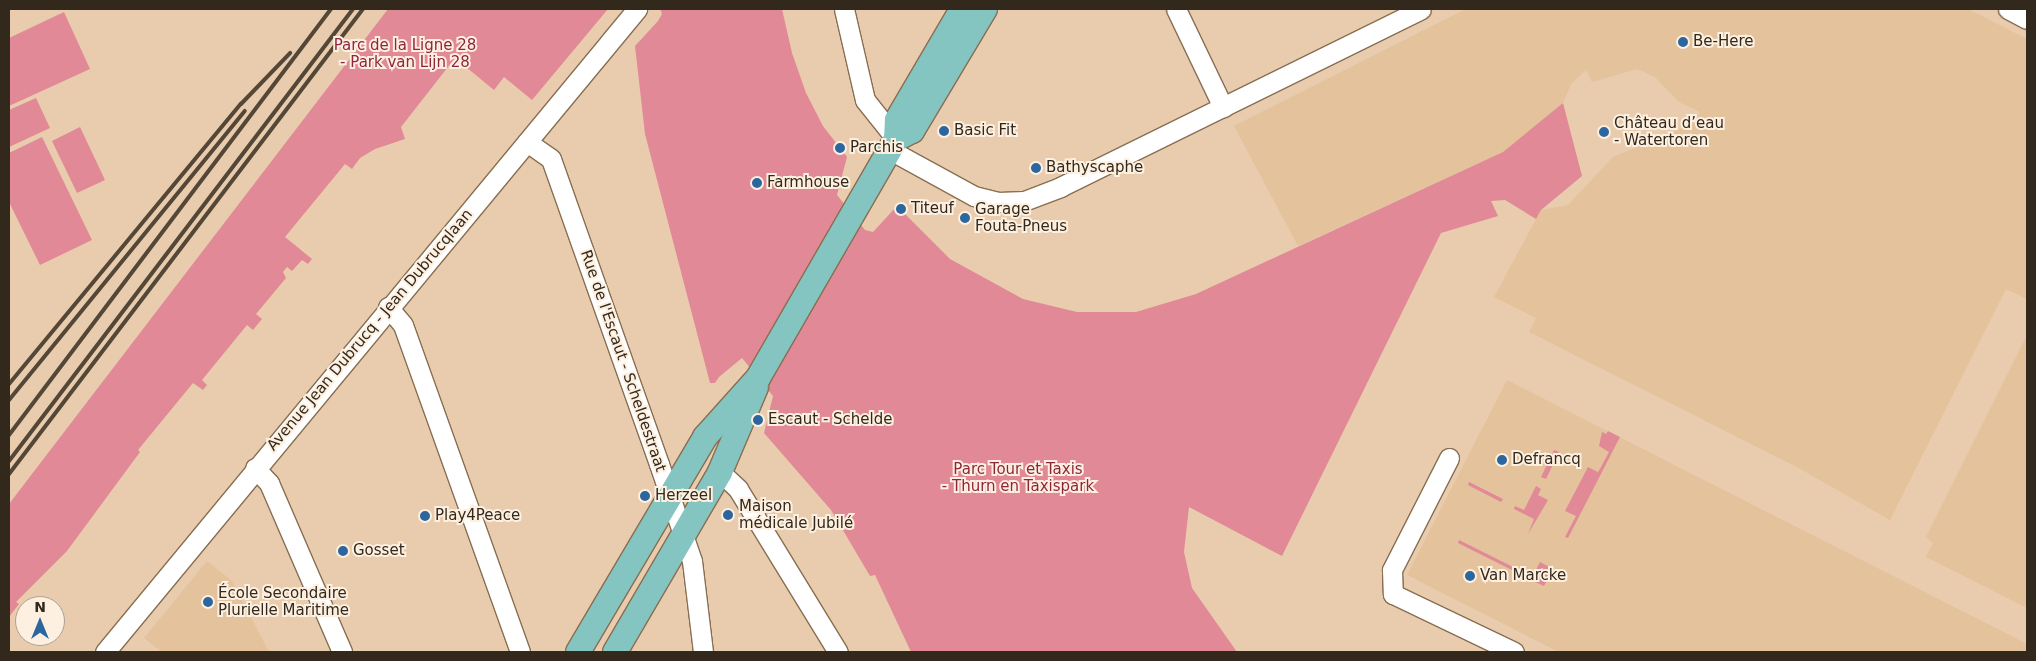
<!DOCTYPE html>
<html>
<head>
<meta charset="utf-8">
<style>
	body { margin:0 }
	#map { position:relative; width:2036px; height:661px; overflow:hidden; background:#e8ccad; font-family:"DejaVu Sans",sans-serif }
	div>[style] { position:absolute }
	.built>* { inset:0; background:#e3c29c }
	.green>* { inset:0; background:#e18996 }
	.roads { filter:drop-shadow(1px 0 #886e52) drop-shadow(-1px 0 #886e52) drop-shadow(0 1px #886e52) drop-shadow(0 -1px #886e52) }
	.minor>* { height:19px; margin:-9.5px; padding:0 9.5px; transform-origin:9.5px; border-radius:9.5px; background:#fff }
	.major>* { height:24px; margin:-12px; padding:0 12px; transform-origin:12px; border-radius:12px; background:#84c4c1 }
	.rail>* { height:4px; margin:-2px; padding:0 2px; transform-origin:2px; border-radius:2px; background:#544737 }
	.dots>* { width:14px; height:14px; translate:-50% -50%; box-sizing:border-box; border:2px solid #fef0e0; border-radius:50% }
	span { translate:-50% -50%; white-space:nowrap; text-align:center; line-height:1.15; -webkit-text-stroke:4px #fef0e0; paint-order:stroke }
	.poi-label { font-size:15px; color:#32281b }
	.left { translate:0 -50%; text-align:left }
	.park-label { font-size:15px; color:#8e2540 }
	.street-label { font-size:15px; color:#32281b }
	.frame { position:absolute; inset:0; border:10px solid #32281b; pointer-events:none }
	.north { position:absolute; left:15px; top:596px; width:50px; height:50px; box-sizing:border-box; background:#fef0e0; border:1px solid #aca091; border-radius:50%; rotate:0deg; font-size:14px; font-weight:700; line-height:20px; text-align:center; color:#32281b }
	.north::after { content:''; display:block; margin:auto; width:18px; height:22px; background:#2c669e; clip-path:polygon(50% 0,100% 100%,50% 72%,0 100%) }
</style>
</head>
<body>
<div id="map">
	<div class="built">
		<i style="clip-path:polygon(1466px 9px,1968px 9px,2027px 39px,2027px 299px,2006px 289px,1890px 520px,1797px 467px,1529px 332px,1536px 318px,1494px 297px,1541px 210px,1568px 205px,1613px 157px,1695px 123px,1700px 112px,1679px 102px,1655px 77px,1637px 69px,1592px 82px,1586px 70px,1571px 84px,1563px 103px,1503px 152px,1298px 246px,1234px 126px)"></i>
		<i style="clip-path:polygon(2027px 335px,2027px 608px,1926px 557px,1933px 543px,1926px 537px)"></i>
		<i style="clip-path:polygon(1507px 380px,2027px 644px,2027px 652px,1559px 652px,1407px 575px)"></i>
		<i style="clip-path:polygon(207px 561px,232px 581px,269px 652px,162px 652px,144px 638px)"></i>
	</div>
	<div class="green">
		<i style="clip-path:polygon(388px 9px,608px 9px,532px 100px,504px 77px,494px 90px,455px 58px,401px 127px,405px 139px,375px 149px,360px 158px,352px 169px,345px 164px,285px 237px,312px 259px,308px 264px,302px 260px,292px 271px,287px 267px,283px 272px,286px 278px,256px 314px,262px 319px,253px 330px,247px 325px,202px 380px,207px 385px,203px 390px,193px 383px,138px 450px,140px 452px,67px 551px,16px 602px,19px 604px,9px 617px,9px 504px)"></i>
		<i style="clip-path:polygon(660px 9px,782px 9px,792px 53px,806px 93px,823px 126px,847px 157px,837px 195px,865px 230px,873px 232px,897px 206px,950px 259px,1023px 299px,1077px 312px,1136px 312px,1196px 294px,1503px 152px,1563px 103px,1582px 176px,1541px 210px,1536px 219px,1505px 200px,1491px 201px,1498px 216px,1441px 233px,1282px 556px,1189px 507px,1184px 552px,1192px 588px,1237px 652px,911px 652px,875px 575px,870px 576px,831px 510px,764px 433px,773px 396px,742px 358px,719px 377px,715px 383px,710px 383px,645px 134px,635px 46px,658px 21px,662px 14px)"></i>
		<i style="clip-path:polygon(64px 12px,90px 69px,9px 106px,9px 38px)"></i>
		<i style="clip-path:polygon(36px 98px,50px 128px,9px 147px,9px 110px)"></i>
		<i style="clip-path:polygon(80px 127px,105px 180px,77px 193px,52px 141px)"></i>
		<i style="clip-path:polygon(42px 137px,92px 240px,40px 265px,9px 202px,9px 153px)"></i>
		<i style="clip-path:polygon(1608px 431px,1620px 437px,1568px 538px,1565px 537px,1576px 516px,1565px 511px,1588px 467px,1598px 472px,1601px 467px,1609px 452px,1599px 446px,1602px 432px,1606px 434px)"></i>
		<i style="clip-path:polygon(1554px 450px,1559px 452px,1546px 479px,1541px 477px)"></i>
		<i style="clip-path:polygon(1469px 482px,1503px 499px,1501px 502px,1468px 485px)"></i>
		<i style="clip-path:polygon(1536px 486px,1541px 489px,1538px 495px,1548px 500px,1528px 534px,1534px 519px,1514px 509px,1515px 506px,1524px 510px)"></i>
		<i style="clip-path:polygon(1459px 540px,1515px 568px,1514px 571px,1458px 543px)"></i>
		<i style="clip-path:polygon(1540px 562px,1553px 569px,1544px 586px,1531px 580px)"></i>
	</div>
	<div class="roads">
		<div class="minor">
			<i style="left:844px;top:9px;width:93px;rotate:77deg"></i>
			<i style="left:865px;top:100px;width:50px;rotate:51.5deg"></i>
			<i style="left:1176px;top:9px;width:109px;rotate:64.4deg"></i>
			<i style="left:2008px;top:9px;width:21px;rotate:28deg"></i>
			<i style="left:527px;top:142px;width:29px;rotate:35deg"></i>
			<i style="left:551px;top:159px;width:324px;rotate:70.5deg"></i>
			<i style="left:659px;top:464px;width:102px;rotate:71.2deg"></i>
			<i style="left:692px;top:561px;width:92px;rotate:83.1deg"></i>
			<i style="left:890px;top:150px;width:96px;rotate:28.7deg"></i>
			<i style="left:974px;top:196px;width:25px;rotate:14deg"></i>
			<i style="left:998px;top:202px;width:26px;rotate:-2deg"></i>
			<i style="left:1024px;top:201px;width:39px;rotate:-21deg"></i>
			<i style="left:1060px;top:187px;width:402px;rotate:-26.2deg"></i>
			<i style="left:388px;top:307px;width:23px;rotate:50deg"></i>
			<i style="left:403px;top:325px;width:347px;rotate:70.3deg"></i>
			<i style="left:1449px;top:458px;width:126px;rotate:117deg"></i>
			<i style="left:1392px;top:570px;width:24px;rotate:88deg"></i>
			<i style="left:1393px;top:594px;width:134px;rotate:25.6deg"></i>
			<i style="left:255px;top:468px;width:21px;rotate:47deg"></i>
			<i style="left:269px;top:483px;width:184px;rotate:66.6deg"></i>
			<i style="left:720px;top:472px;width:25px;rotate:43deg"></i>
			<i style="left:738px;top:489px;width:191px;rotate:58.5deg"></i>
			<i style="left:105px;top:652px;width:835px;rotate:-50.4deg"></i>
		</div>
		<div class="major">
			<i style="left:896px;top:139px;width:18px;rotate:-27deg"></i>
			<i style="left:912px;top:131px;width:142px;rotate:-59.1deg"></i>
			<i style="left:578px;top:652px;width:250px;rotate:-59.4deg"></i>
			<i style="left:705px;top:437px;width:79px;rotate:-48.1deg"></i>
			<i style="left:758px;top:378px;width:276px;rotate:-60deg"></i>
			<i style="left:896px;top:139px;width:19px;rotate:-87deg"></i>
			<i style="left:897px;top:120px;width:129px;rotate:-59.6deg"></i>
			<i style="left:615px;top:652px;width:208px;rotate:-59.7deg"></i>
			<i style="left:720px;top:472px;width:92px;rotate:-67deg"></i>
		</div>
	</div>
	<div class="rail">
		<i style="left:9px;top:384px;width:364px;rotate:-50.4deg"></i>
		<i style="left:241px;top:104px;width:71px;rotate:-46.1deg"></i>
		<i style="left:9px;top:400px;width:373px;rotate:-50.8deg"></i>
		<i style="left:9px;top:435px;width:534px;rotate:-52.92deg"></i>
		<i style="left:9px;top:461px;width:568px;rotate:-52.73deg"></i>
		<i style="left:9px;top:474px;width:584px;rotate:-52.72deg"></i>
	</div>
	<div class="dots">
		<i style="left:1683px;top:42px;background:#2c669e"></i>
		<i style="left:944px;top:131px;background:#2c669e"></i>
		<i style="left:1604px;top:132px;background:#2c669e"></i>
		<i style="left:840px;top:148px;background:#2c669e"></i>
		<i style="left:1036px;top:168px;background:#2c669e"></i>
		<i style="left:757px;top:183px;background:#2c669e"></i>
		<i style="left:901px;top:209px;background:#2c669e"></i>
		<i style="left:965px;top:218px;background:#2c669e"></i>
		<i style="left:758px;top:420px;background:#2c669e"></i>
		<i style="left:1502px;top:460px;background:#2c669e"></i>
		<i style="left:645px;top:496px;background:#2c669e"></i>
		<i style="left:728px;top:515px;background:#2c669e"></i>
		<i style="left:425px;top:516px;background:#2c669e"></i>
		<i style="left:343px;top:551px;background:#2c669e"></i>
		<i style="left:1470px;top:576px;background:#2c669e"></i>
		<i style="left:208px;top:602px;background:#2c669e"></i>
	</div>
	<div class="poi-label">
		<span class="left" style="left:1693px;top:42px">Be-Here</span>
		<span class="left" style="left:1614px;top:132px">Château d’eau<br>- Watertoren</span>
		<span class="left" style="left:954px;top:131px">Basic Fit</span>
		<span class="left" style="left:850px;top:148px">Parchis</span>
		<span class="left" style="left:1046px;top:168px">Bathyscaphe</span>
		<span class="left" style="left:767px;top:183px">Farmhouse</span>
		<span class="left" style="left:911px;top:209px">Titeuf</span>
		<span class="left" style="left:975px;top:218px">Garage<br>Fouta-Pneus</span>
		<span class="left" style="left:768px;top:420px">Escaut - Schelde</span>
		<span class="left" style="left:1512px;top:460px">Defrancq</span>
		<span class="left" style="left:655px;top:496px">Herzeel</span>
		<span class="left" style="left:739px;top:515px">Maison<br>médicale Jubilé</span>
		<span class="left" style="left:435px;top:516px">Play4Peace</span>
		<span class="left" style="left:353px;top:551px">Gosset</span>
		<span class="left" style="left:1480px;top:576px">Van Marcke</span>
		<span class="left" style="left:218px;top:602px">École Secondaire<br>Plurielle Maritime</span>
	</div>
	<div class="park-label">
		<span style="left:405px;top:54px">Parc de la Ligne 28<br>- Park van Lijn 28</span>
		<span style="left:1018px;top:478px">Parc Tour et Taxis<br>- Thurn en Taxispark</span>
	</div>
	<div class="street-label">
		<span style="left:370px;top:330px;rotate:-50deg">Avenue Jean Dubrucq - Jean Dubrucqlaan</span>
		<span style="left:623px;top:361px;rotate:71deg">Rue de l'Escaut - Scheldestraat</span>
	</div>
	<div class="frame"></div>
	<div class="north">N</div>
</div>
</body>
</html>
